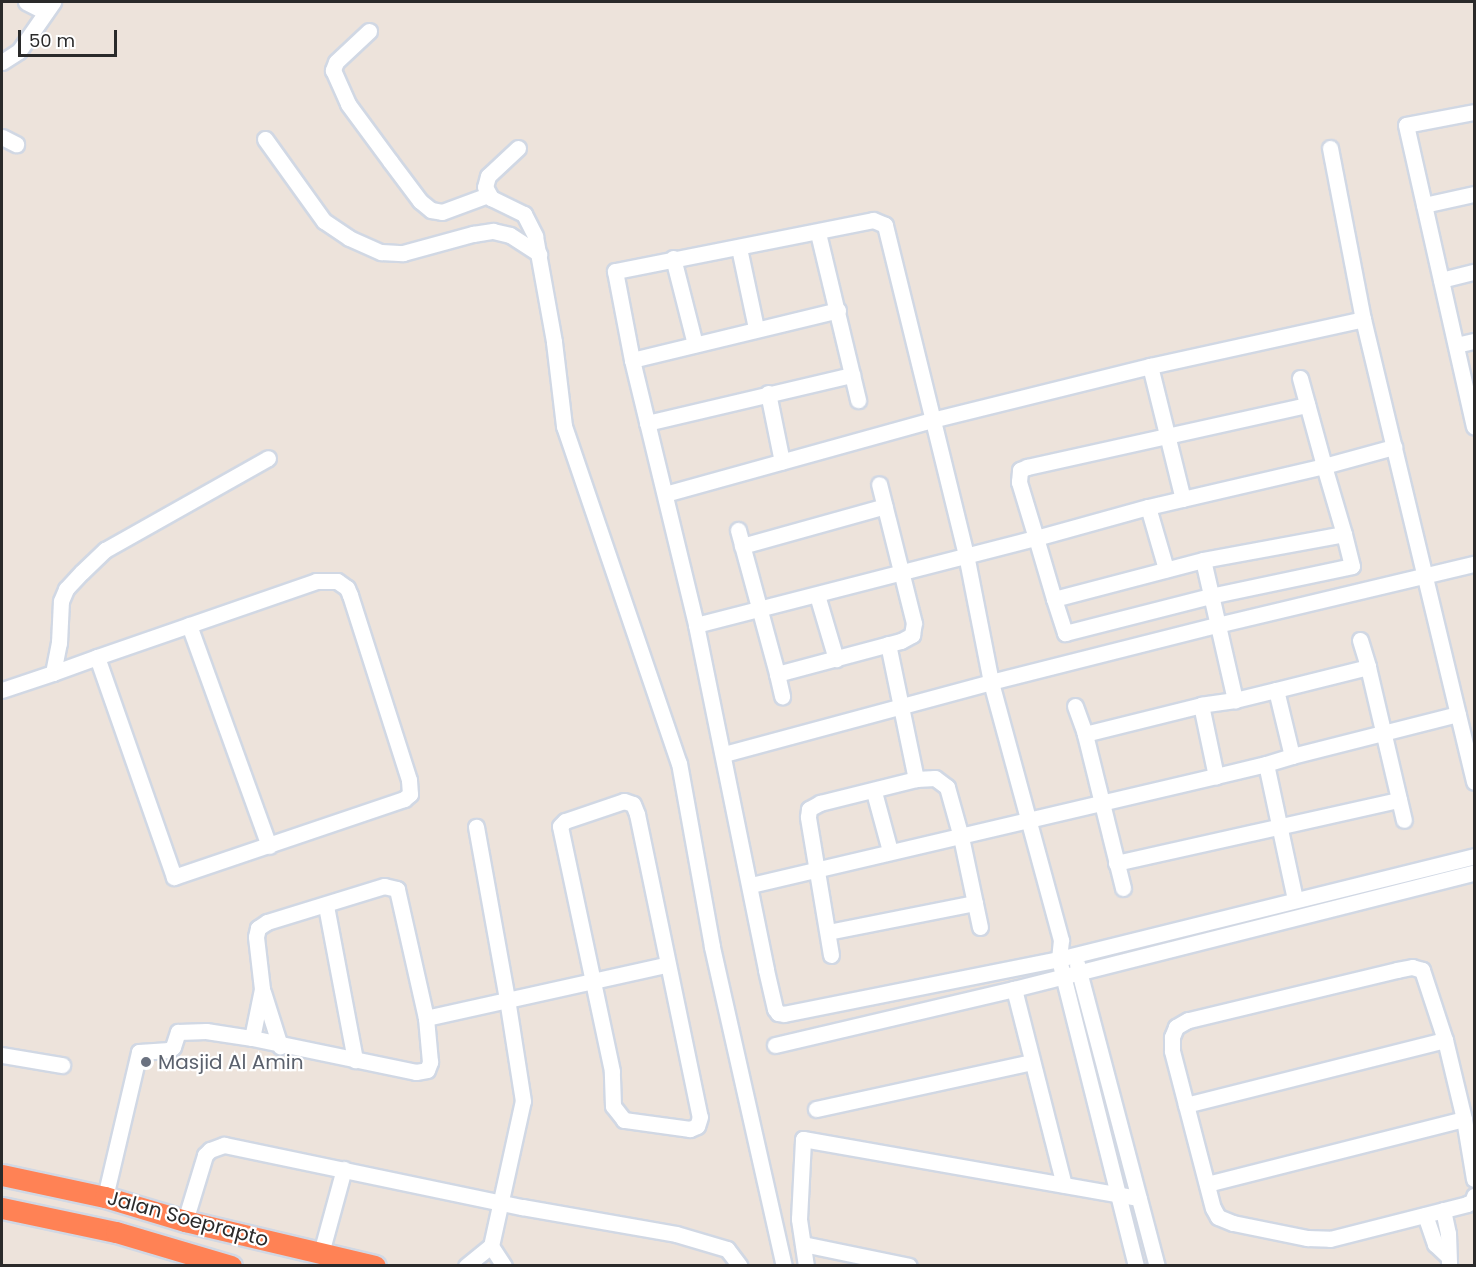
<!DOCTYPE html>
<html>
<head>
<meta charset="utf-8">
<style>
	body { margin:0 }
	#map { position:relative; width:1476px; height:1267px; overflow:hidden; background:#ede3db; font-family:Poppins,sans-serif }
	div>[style] { position:absolute }
	.roads { filter:drop-shadow(2px 0 #d1d8e4) drop-shadow(-2px 0 #d1d8e4) drop-shadow(0 2px #d1d8e4) drop-shadow(0 -2px #d1d8e4) }
	.minor>* { height:15px; margin:-7.5px; padding:0 7.5px; transform-origin:7.5px; border-radius:7.5px; background:#fff }
	.highway>* { height:21px; margin:-10.5px; padding:0 10.5px; transform-origin:10.5px; border-radius:10.5px; background:#ff8255 }
	.dots>* { width:16px; height:16px; translate:-50% -50%; box-sizing:border-box; border:3px solid #fff; border-radius:50% }
	span { translate:-50% -50%; white-space:nowrap; text-align:center; line-height:1.15; -webkit-text-stroke:4.5px #fff; paint-order:stroke }
	.worship-label { font-size:20px; color:#5b616d }
	.left { translate:0 -50%; text-align:left }
	.street-label { font-size:20px; color:#2a2a2a }
	.frame { position:absolute; inset:0; border:3px solid #2a2a2a; pointer-events:none }
	.scale { position:absolute; left:18px; top:30px; width:99px; height:27px; box-sizing:border-box; border:3px solid #2a2a2a; border-top:0; padding-left:8px; font-size:18px; line-height:21px; white-space:nowrap; color:#2a2a2a; -webkit-text-stroke:4px #fff; paint-order:stroke }
</style>
</head>
<body>
<div id="map">
	<div class="roads">
		<div class="minor">
			<i style="left:26px;top:2px;width:22px;rotate:27deg"></i>
			<i style="left:369px;top:31px;width:45px;rotate:136.8deg"></i>
			<i style="left:336px;top:62px;width:9px;rotate:111deg"></i>
			<i style="left:333px;top:70px;width:37px;rotate:66deg"></i>
			<i style="left:348px;top:104px;width:71px;rotate:53.6deg"></i>
			<i style="left:390px;top:161px;width:50px;rotate:53.1deg"></i>
			<i style="left:420px;top:201px;width:14px;rotate:39deg"></i>
			<i style="left:431px;top:210px;width:11px;rotate:10deg"></i>
			<i style="left:442px;top:212px;width:49px;rotate:-20.3deg"></i>
			<i style="left:2px;top:62px;width:20px;rotate:-33deg"></i>
			<i style="left:19px;top:51px;width:60px;rotate:-55.2deg"></i>
			<i style="left:1474px;top:112px;width:69px;rotate:169.2deg"></i>
			<i style="left:1406px;top:125px;width:309px;rotate:77.3deg"></i>
			<i style="left:2px;top:137px;width:16px;rotate:27deg"></i>
			<i style="left:265px;top:139px;width:101px;rotate:54.3deg"></i>
			<i style="left:324px;top:221px;width:30px;rotate:34deg"></i>
			<i style="left:349px;top:238px;width:35px;rotate:24deg"></i>
			<i style="left:381px;top:252px;width:22px;rotate:3deg"></i>
			<i style="left:403px;top:253px;width:73px;rotate:-15.2deg"></i>
			<i style="left:473px;top:234px;width:20px;rotate:-9deg"></i>
			<i style="left:493px;top:231px;width:17px;rotate:13deg"></i>
			<i style="left:510px;top:235px;width:35px;rotate:33deg"></i>
			<i style="left:518px;top:148px;width:41px;rotate:137deg"></i>
			<i style="left:488px;top:176px;width:11px;rotate:105deg"></i>
			<i style="left:485px;top:187px;width:13px;rotate:61deg"></i>
			<i style="left:491px;top:198px;width:37px;rotate:26deg"></i>
			<i style="left:524px;top:214px;width:25px;rotate:63deg"></i>
			<i style="left:535px;top:236px;width:108px;rotate:79.8deg"></i>
			<i style="left:554px;top:342px;width:85px;rotate:83.2deg"></i>
			<i style="left:564px;top:426px;width:356px;rotate:71.2deg"></i>
			<i style="left:679px;top:763px;width:187px;rotate:79.8deg"></i>
			<i style="left:712px;top:947px;width:327px;rotate:77.3deg"></i>
			<i style="left:1330px;top:148px;width:174px;rotate:79.1deg"></i>
			<i style="left:1363px;top:319px;width:476px;rotate:76.5deg"></i>
			<i style="left:1424px;top:205px;width:51px;rotate:-12.4deg"></i>
			<i style="left:818px;top:233px;width:172px;rotate:76.5deg"></i>
			<i style="left:739px;top:248px;width:82px;rotate:78deg"></i>
			<i style="left:673px;top:258px;width:89px;rotate:75.7deg"></i>
			<i style="left:1441px;top:280px;width:34px;rotate:-14deg"></i>
			<i style="left:1456px;top:345px;width:18px;rotate:-13deg"></i>
			<i style="left:632px;top:360px;width:212px;rotate:-13.6deg"></i>
			<i style="left:1150px;top:366px;width:137px;rotate:76.1deg"></i>
			<i style="left:1300px;top:378px;width:91px;rotate:74.7deg"></i>
			<i style="left:1324px;top:466px;width:73px;rotate:-15.2deg"></i>
			<i style="left:768px;top:393px;width:70px;rotate:78.5deg"></i>
			<i style="left:647px;top:423px;width:211px;rotate:-13.2deg"></i>
			<i style="left:665px;top:494px;width:277px;rotate:-15.5deg"></i>
			<i style="left:932px;top:420px;width:225px;rotate:-13.9deg"></i>
			<i style="left:1150px;top:366px;width:218px;rotate:-12.4deg"></i>
			<i style="left:1148px;top:507px;width:65px;rotate:73.8deg"></i>
			<i style="left:738px;top:530px;width:149px;rotate:74.8deg"></i>
			<i style="left:777px;top:674px;width:128px;rotate:-14.9deg"></i>
			<i style="left:901px;top:641px;width:13px;rotate:-29deg"></i>
			<i style="left:912px;top:635px;width:12px;rotate:-81deg"></i>
			<i style="left:914px;top:623px;width:143px;rotate:-104.1deg"></i>
			<i style="left:742px;top:546px;width:148px;rotate:-15.6deg"></i>
			<i style="left:1203px;top:560px;width:154px;rotate:165.3deg"></i>
			<i style="left:1054px;top:599px;width:64px;rotate:-106.4deg"></i>
			<i style="left:1036px;top:538px;width:116px;rotate:-15.5deg"></i>
			<i style="left:1148px;top:507px;width:181px;rotate:-13.1deg"></i>
			<i style="left:1324px;top:466px;width:71px;rotate:73.6deg"></i>
			<i style="left:1344px;top:534px;width:143px;rotate:169.6deg"></i>
			<i style="left:1203px;top:560px;width:144px;rotate:77.1deg"></i>
			<i style="left:1235px;top:700px;width:42px;rotate:-13.7deg"></i>
			<i style="left:1276px;top:690px;width:68px;rotate:76.4deg"></i>
			<i style="left:1292px;top:756px;width:27px;rotate:163deg"></i>
			<i style="left:1266px;top:764px;width:138px;rotate:77.9deg"></i>
			<i style="left:817px;top:595px;width:67px;rotate:73.5deg"></i>
			<i style="left:1054px;top:599px;width:36px;rotate:72deg"></i>
			<i style="left:1065px;top:633px;width:150px;rotate:-14.3deg"></i>
			<i style="left:1210px;top:596px;width:145px;rotate:-11.9deg"></i>
			<i style="left:1352px;top:566px;width:33px;rotate:-104deg"></i>
			<i style="left:189px;top:625px;width:235px;rotate:70.1deg"></i>
			<i style="left:696px;top:625px;width:351px;rotate:-14.4deg"></i>
			<i style="left:1036px;top:538px;width:59px;rotate:-106.9deg"></i>
			<i style="left:1019px;top:482px;width:12px;rotate:-85deg"></i>
			<i style="left:1020px;top:470px;width:8px;rotate:-23deg"></i>
			<i style="left:1027px;top:467px;width:287px;rotate:-12.5deg"></i>
			<i style="left:1360px;top:640px;width:28px;rotate:73deg"></i>
			<i style="left:888px;top:644px;width:138px;rotate:78.3deg"></i>
			<i style="left:916px;top:779px;width:19px;rotate:-3deg"></i>
			<i style="left:935px;top:778px;width:15px;rotate:37deg"></i>
			<i style="left:947px;top:787px;width:52px;rotate:74.4deg"></i>
			<i style="left:961px;top:837px;width:92px;rotate:78.1deg"></i>
			<i style="left:53px;top:673px;width:31px;rotate:-79deg"></i>
			<i style="left:59px;top:643px;width:42px;rotate:-87.3deg"></i>
			<i style="left:61px;top:601px;width:13px;rotate:-67deg"></i>
			<i style="left:66px;top:589px;width:23px;rotate:-47deg"></i>
			<i style="left:82px;top:572px;width:32px;rotate:-44deg"></i>
			<i style="left:105px;top:550px;width:187px;rotate:-29.4deg"></i>
			<i style="left:777px;top:674px;width:23px;rotate:77deg"></i>
			<i style="left:2px;top:690px;width:54px;rotate:-18.4deg"></i>
			<i style="left:53px;top:673px;width:47px;rotate:-20deg"></i>
			<i style="left:97px;top:657px;width:232px;rotate:-19.1deg"></i>
			<i style="left:316px;top:581px;width:21px"></i>
			<i style="left:337px;top:581px;width:12px;rotate:35deg"></i>
			<i style="left:347px;top:588px;width:8px;rotate:67deg"></i>
			<i style="left:350px;top:595px;width:194px;rotate:72.3deg"></i>
			<i style="left:409px;top:780px;width:14px;rotate:86deg"></i>
			<i style="left:410px;top:794px;width:8px;rotate:140deg"></i>
			<i style="left:404px;top:799px;width:243px;rotate:161.3deg"></i>
			<i style="left:174px;top:877px;width:233px;rotate:-109.3deg"></i>
			<i style="left:1276px;top:690px;width:95px;rotate:-14deg"></i>
			<i style="left:1368px;top:667px;width:157px;rotate:76.8deg"></i>
			<i style="left:1235px;top:700px;width:34px;rotate:172deg"></i>
			<i style="left:1201px;top:705px;width:73px;rotate:78.1deg"></i>
			<i style="left:1216px;top:776px;width:51px;rotate:-13.5deg"></i>
			<i style="left:1075px;top:706px;width:30px;rotate:70deg"></i>
			<i style="left:724px;top:754px;width:277px;rotate:-15.1deg"></i>
			<i style="left:991px;top:682px;width:233px;rotate:-14.2deg"></i>
			<i style="left:1217px;top:625px;width:264px;rotate:-13.4deg"></i>
			<i style="left:1292px;top:756px;width:171px;rotate:-14.2deg"></i>
			<i style="left:874px;top:792px;width:61px;rotate:74.8deg"></i>
			<i style="left:624px;top:801px;width:9px;rotate:18deg"></i>
			<i style="left:633px;top:804px;width:11px;rotate:68deg"></i>
			<i style="left:637px;top:814px;width:309px;rotate:78.3deg"></i>
			<i style="left:700px;top:1117px;width:9px;rotate:108deg"></i>
			<i style="left:697px;top:1126px;width:8px;rotate:157deg"></i>
			<i style="left:690px;top:1129px;width:67px;rotate:-172.2deg"></i>
			<i style="left:624px;top:1120px;width:18px;rotate:-128deg"></i>
			<i style="left:613px;top:1106px;width:35px;rotate:-92deg"></i>
			<i style="left:612px;top:1071px;width:250px;rotate:-102deg"></i>
			<i style="left:560px;top:826px;width:7px;rotate:-45deg"></i>
			<i style="left:565px;top:821px;width:62px;rotate:-18.7deg"></i>
			<i style="left:1116px;top:863px;width:290px;rotate:-12.6deg"></i>
			<i style="left:751px;top:885px;width:478px;rotate:-13.2deg"></i>
			<i style="left:1123px;top:888px;width:159px;rotate:-103.9deg"></i>
			<i style="left:1085px;top:734px;width:120px;rotate:-14deg"></i>
			<i style="left:326px;top:906px;width:157px;rotate:79.3deg"></i>
			<i style="left:828px;top:932px;width:150px;rotate:-11.2deg"></i>
			<i style="left:831px;top:955px;width:140px;rotate:-99.5deg"></i>
			<i style="left:808px;top:817px;width:8px;rotate:-83deg"></i>
			<i style="left:809px;top:809px;width:13px;rotate:-29deg"></i>
			<i style="left:820px;top:803px;width:99px;rotate:-14deg"></i>
			<i style="left:1077px;top:964px;width:312px;rotate:75.2deg"></i>
			<i style="left:1014px;top:989px;width:474px;rotate:-14.2deg"></i>
			<i style="left:263px;top:992px;width:57px;rotate:72.5deg"></i>
			<i style="left:426px;top:1018px;width:246px;rotate:-12.5deg"></i>
			<i style="left:775px;top:1045px;width:245px;rotate:-13.2deg"></i>
			<i style="left:1014px;top:989px;width:202px;rotate:75.7deg"></i>
			<i style="left:2px;top:1055px;width:61px;rotate:9.5deg"></i>
			<i style="left:1186px;top:1105px;width:267px;rotate:-14.1deg"></i>
			<i style="left:816px;top:1109px;width:221px;rotate:-12.3deg"></i>
			<i style="left:1474px;top:1179px;width:61px;rotate:-99.5deg"></i>
			<i style="left:1464px;top:1119px;width:81px;rotate:-103.5deg"></i>
			<i style="left:1445px;top:1040px;width:74px;rotate:-108.2deg"></i>
			<i style="left:1422px;top:970px;width:10px;rotate:-163deg"></i>
			<i style="left:1412px;top:967px;width:15px;rotate:169deg"></i>
			<i style="left:1397px;top:970px;width:215px;rotate:166.5deg"></i>
			<i style="left:1188px;top:1020px;width:14px;rotate:150deg"></i>
			<i style="left:1176px;top:1027px;width:11px;rotate:112deg"></i>
			<i style="left:1172px;top:1037px;width:14px;rotate:90deg"></i>
			<i style="left:1172px;top:1051px;width:162px;rotate:75.4deg"></i>
			<i style="left:1213px;top:1208px;width:10px;rotate:61deg"></i>
			<i style="left:1218px;top:1217px;width:16px;rotate:22deg"></i>
			<i style="left:1233px;top:1223px;width:76px;rotate:11.5deg"></i>
			<i style="left:1307px;top:1238px;width:23px;rotate:2deg"></i>
			<i style="left:1330px;top:1239px;width:141px;rotate:-14.3deg"></i>
			<i style="left:1467px;top:1204px;width:7px;rotate:-27deg"></i>
			<i style="left:1473px;top:1201px;width:5px;rotate:-79deg"></i>
			<i style="left:1207px;top:1184px;width:265px;rotate:-14.2deg"></i>
			<i style="left:105px;top:1197px;width:149px;rotate:-76.8deg"></i>
			<i style="left:139px;top:1052px;width:30px;rotate:-4deg"></i>
			<i style="left:169px;top:1050px;width:5px;rotate:-37deg"></i>
			<i style="left:173px;top:1047px;width:16px;rotate:-72deg"></i>
			<i style="left:178px;top:1032px;width:28px;rotate:-2deg"></i>
			<i style="left:206px;top:1031px;width:47px;rotate:8.7deg"></i>
			<i style="left:252px;top:1038px;width:167px;rotate:11.7deg"></i>
			<i style="left:416px;top:1072px;width:11px;rotate:-10deg"></i>
			<i style="left:427px;top:1070px;width:9px;rotate:-69deg"></i>
			<i style="left:430px;top:1062px;width:44px;rotate:-95.2deg"></i>
			<i style="left:426px;top:1018px;width:132px;rotate:-102.7deg"></i>
			<i style="left:397px;top:889px;width:13px;rotate:-167deg"></i>
			<i style="left:384px;top:886px;width:122px;rotate:162.9deg"></i>
			<i style="left:267px;top:922px;width:11px;rotate:146deg"></i>
			<i style="left:258px;top:928px;width:9px;rotate:103deg"></i>
			<i style="left:256px;top:937px;width:52px;rotate:83.4deg"></i>
			<i style="left:262px;top:989px;width:50px;rotate:101.5deg"></i>
			<i style="left:1443px;top:1210px;width:24px;rotate:78deg"></i>
			<i style="left:1448px;top:1233px;width:33px;rotate:88deg"></i>
			<i style="left:1425px;top:1215px;width:31px;rotate:71deg"></i>
			<i style="left:1435px;top:1244px;width:16px;rotate:43deg"></i>
			<i style="left:185px;top:1221px;width:69px;rotate:-73.1deg"></i>
			<i style="left:205px;top:1155px;width:7px;rotate:-45deg"></i>
			<i style="left:210px;top:1150px;width:15px;rotate:-20deg"></i>
			<i style="left:224px;top:1145px;width:304px;rotate:11.8deg"></i>
			<i style="left:522px;top:1207px;width:156px;rotate:9.9deg"></i>
			<i style="left:676px;top:1234px;width:53px;rotate:16.4deg"></i>
			<i style="left:727px;top:1249px;width:21px;rotate:53deg"></i>
			<i style="left:803px;top:1244px;width:108px;rotate:11.7deg"></i>
			<i style="left:491px;top:1246px;width:24px;rotate:57deg"></i>
			<i style="left:321px;top:1253px;width:87px;rotate:-74.7deg"></i>
			<i style="left:466px;top:1266px;width:32px;rotate:-39deg"></i>
			<i style="left:491px;top:1246px;width:148px;rotate:-77.6deg"></i>
			<i style="left:523px;top:1101px;width:103px;rotate:-98.9deg"></i>
			<i style="left:507px;top:999px;width:175px;rotate:-100.2deg"></i>
			<i style="left:806px;top:1266px;width:48px;rotate:-98.5deg"></i>
			<i style="left:799px;top:1219px;width:80px;rotate:-87.1deg"></i>
			<i style="left:803px;top:1139px;width:341px;rotate:10deg"></i>
			<i style="left:1136px;top:1266px;width:299px;rotate:-104.1deg"></i>
			<i style="left:1063px;top:976px;width:17px;rotate:-103deg"></i>
			<i style="left:1059px;top:959px;width:19px;rotate:-84deg"></i>
			<i style="left:1061px;top:940px;width:267px;rotate:-105.2deg"></i>
			<i style="left:991px;top:682px;width:129px;rotate:-101.1deg"></i>
			<i style="left:966px;top:555px;width:340px;rotate:-103.8deg"></i>
			<i style="left:885px;top:225px;width:13px;rotate:-157deg"></i>
			<i style="left:873px;top:220px;width:263px;rotate:168.8deg"></i>
			<i style="left:615px;top:271px;width:91px;rotate:79.2deg"></i>
			<i style="left:632px;top:360px;width:273px;rotate:76.4deg"></i>
			<i style="left:696px;top:625px;width:352px;rotate:78.5deg"></i>
			<i style="left:766px;top:970px;width:40px;rotate:77deg"></i>
			<i style="left:775px;top:1009px;width:5px;rotate:53deg"></i>
			<i style="left:778px;top:1013px;width:6px;rotate:9deg"></i>
			<i style="left:784px;top:1014px;width:280px;rotate:-11.3deg"></i>
			<i style="left:1059px;top:959px;width:428px;rotate:-13.9deg"></i>
		</div>
		<div class="highway">
			<i style="left:2px;top:1175px;width:105px;rotate:12.1deg"></i>
			<i style="left:105px;top:1197px;width:84px;rotate:16.7deg"></i>
			<i style="left:185px;top:1221px;width:195px;rotate:13.3deg"></i>
			<i style="left:2px;top:1208px;width:116px;rotate:11.9deg"></i>
			<i style="left:116px;top:1232px;width:120px;rotate:16.5deg"></i>
		</div>
	</div>
	<div class="dots">
		<i style="left:146px;top:1062px;background:#6b7280"></i>
	</div>
	<div class="worship-label">
		<span class="left" style="left:158px;top:1062px">Masjid Al Amin</span>
	</div>
	<div class="street-label">
		<span style="left:188px;top:1219px;rotate:15deg">Jalan Soeprapto</span>
	</div>
	<div class="frame"></div>
	<div class="scale">50 m</div>
</div>
</body>
</html>
